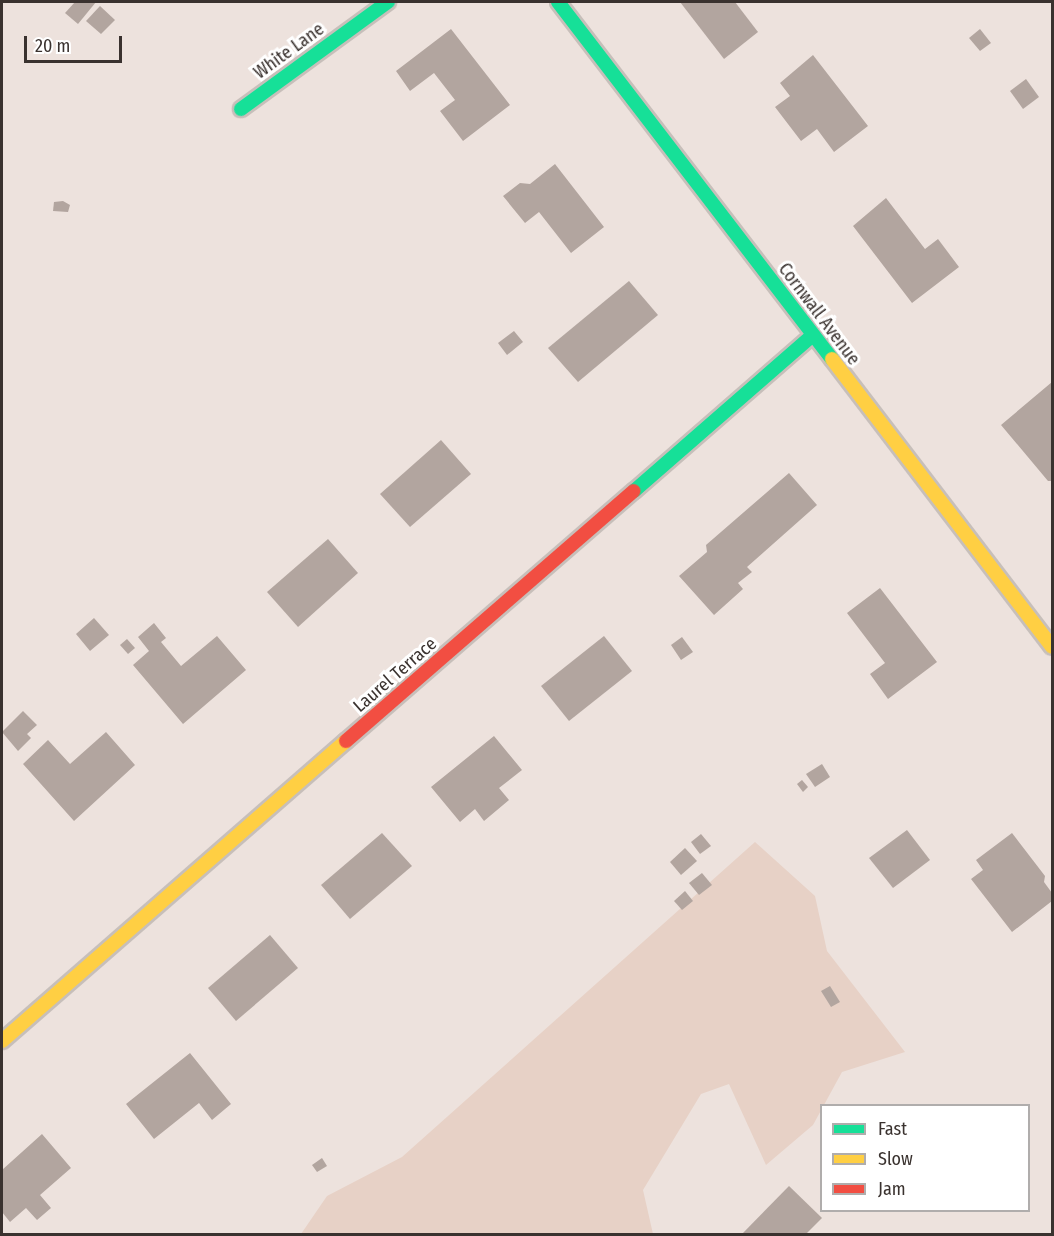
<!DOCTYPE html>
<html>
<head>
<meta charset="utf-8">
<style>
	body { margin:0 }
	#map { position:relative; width:1054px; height:1236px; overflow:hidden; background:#ede2dd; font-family:"Fira Sans Condensed",sans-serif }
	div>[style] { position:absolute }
	.green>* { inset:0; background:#e7d1c6 }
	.building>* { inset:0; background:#b2a59f }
	.roads { filter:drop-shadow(2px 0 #c7bfba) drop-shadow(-2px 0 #c7bfba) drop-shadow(0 2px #c7bfba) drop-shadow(0 -2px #c7bfba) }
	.fast>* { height:14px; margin:-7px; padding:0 7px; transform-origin:7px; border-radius:7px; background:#16e098 }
	.slow>* { height:14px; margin:-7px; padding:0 7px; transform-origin:7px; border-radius:7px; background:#ffcf43 }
	.jam>* { height:14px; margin:-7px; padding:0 7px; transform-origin:7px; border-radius:7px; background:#f24e42 }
	span { translate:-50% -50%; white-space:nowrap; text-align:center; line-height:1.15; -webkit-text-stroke:6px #fff; paint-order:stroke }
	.street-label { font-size:18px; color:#3a322f }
	.frame { position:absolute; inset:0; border:3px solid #3a322f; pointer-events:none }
	.legend { position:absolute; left:820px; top:1104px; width:210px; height:108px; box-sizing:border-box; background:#fff; border:2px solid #b0adac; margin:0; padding:8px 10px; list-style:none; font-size:18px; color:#3a322f }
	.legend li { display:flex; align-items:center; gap:12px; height:30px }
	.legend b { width:30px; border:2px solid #b0adac }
	.scale { position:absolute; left:24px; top:36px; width:98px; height:27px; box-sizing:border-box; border:3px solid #3a322f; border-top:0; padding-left:8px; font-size:18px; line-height:21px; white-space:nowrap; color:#3a322f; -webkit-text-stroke:4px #fff; paint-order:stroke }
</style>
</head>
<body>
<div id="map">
	<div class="green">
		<i style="clip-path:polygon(755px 842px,815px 896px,827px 951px,905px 1052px,842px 1072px,813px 1125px,766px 1165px,729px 1084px,701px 1094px,643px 1190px,653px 1234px,301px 1234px,327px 1196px,402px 1157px)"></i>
	</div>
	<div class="building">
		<i style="clip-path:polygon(75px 2px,96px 2px,78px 24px,65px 13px)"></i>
		<i style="clip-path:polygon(680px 2px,735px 2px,758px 32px,724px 59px)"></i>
		<i style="clip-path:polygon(100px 6px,115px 20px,101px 34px,86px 21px)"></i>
		<i style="clip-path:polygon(451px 29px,510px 105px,463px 141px,440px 111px,455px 100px,434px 73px,410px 91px,396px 71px)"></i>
		<i style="clip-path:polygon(980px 29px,991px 43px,980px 51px,969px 38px)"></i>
		<i style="clip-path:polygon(813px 55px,868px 126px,834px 152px,817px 129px,801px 141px,775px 107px,790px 96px,780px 83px)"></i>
		<i style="clip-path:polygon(1026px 79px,1039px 97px,1023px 109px,1010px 91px)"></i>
		<i style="clip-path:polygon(555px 164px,604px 227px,571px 253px,539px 212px,525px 223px,503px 196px,520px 183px,530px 184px)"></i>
		<i style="clip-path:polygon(886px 198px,925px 249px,938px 239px,959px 267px,912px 303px,853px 226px)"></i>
		<i style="clip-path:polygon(63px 201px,70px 205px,68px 212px,53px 211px,54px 202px)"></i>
		<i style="clip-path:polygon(629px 281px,658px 315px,578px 382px,548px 348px)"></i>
		<i style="clip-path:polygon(514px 331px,523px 342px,507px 355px,498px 343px)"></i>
		<i style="clip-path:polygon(1052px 382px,1051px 416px,1052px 481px,1048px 481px,1001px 425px)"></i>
		<i style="clip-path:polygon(441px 440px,471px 474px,410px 527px,380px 494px)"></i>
		<i style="clip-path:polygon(789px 473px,817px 505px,747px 567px,752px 572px,738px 583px,743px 589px,714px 615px,679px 576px,707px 552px,706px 545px)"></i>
		<i style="clip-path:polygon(328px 539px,358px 573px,298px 627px,267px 592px)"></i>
		<i style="clip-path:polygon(880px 588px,937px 662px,888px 699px,870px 674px,885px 663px,847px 613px)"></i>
		<i style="clip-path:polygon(94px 618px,109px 635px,90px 651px,76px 634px)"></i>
		<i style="clip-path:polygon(154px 623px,166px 638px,161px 642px,181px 666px,217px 636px,246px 670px,183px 724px,133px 665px,149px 651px,138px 637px)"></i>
		<i style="clip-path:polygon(604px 636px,632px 671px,569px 721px,541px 686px)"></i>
		<i style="clip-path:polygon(682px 637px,693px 652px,681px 660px,671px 645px)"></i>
		<i style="clip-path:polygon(127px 639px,135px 648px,128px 654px,120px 645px)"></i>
		<i style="clip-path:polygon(23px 711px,37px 725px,27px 734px,31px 738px,18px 751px,2px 732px)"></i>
		<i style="clip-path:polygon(106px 732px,135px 765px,74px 821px,23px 764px,48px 740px,70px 764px)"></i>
		<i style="clip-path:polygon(494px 736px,522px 770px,499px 788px,509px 800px,484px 821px,475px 809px,460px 822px,431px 787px)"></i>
		<i style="clip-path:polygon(822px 764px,830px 777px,815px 787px,806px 774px)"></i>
		<i style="clip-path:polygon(802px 780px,808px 787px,803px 792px,797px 784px)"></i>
		<i style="clip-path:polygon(907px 830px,930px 860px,893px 888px,869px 858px)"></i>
		<i style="clip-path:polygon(382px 833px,412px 866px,350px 919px,321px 885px)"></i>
		<i style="clip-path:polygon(1012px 833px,1045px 876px,1044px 882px,1052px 893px,1052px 901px,1012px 932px,971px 879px,983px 870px,976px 860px)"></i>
		<i style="clip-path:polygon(701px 834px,711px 846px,700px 854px,691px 842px)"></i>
		<i style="clip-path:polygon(685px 848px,697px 861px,681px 875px,670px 862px)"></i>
		<i style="clip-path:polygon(702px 873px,712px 885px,699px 895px,689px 883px)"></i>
		<i style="clip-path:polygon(685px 891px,693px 901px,682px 910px,674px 901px)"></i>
		<i style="clip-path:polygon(270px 935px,298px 968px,236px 1021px,208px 988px)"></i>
		<i style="clip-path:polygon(830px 986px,840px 1002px,831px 1007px,821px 991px)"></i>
		<i style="clip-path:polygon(190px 1053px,231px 1104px,212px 1120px,199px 1103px,154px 1139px,126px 1104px)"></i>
		<i style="clip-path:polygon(42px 1134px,71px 1168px,40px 1195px,51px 1208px,37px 1220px,26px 1208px,10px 1222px,2px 1212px,2px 1170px)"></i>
		<i style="clip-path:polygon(322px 1158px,327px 1166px,317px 1172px,312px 1165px)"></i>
		<i style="clip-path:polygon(789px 1186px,822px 1218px,806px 1234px,742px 1234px)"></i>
	</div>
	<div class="roads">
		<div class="fast">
			<i style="left:558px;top:2px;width:450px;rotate:52.5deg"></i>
			<i style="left:241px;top:109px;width:182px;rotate:-36.1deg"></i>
			<i style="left:634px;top:491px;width:237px;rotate:-41.1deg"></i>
		</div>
		<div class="slow">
			<i style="left:832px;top:359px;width:362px;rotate:52.6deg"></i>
			<i style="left:2px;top:1041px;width:456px;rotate:-41.1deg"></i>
		</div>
		<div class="jam">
			<i style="left:346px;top:741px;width:381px;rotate:-41deg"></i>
		</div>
	</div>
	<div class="street-label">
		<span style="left:289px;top:51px;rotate:-36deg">White Lane</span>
		<span style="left:819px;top:314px;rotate:53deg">Cornwall Avenue</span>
		<span style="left:395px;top:675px;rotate:-41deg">Laurel Terrace</span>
	</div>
	<div class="frame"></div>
	<ul class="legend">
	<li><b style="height:8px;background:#16e098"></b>Fast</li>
	<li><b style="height:8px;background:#ffcf43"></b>Slow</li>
	<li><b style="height:8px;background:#f24e42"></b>Jam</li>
	</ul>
	<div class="scale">20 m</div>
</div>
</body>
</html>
